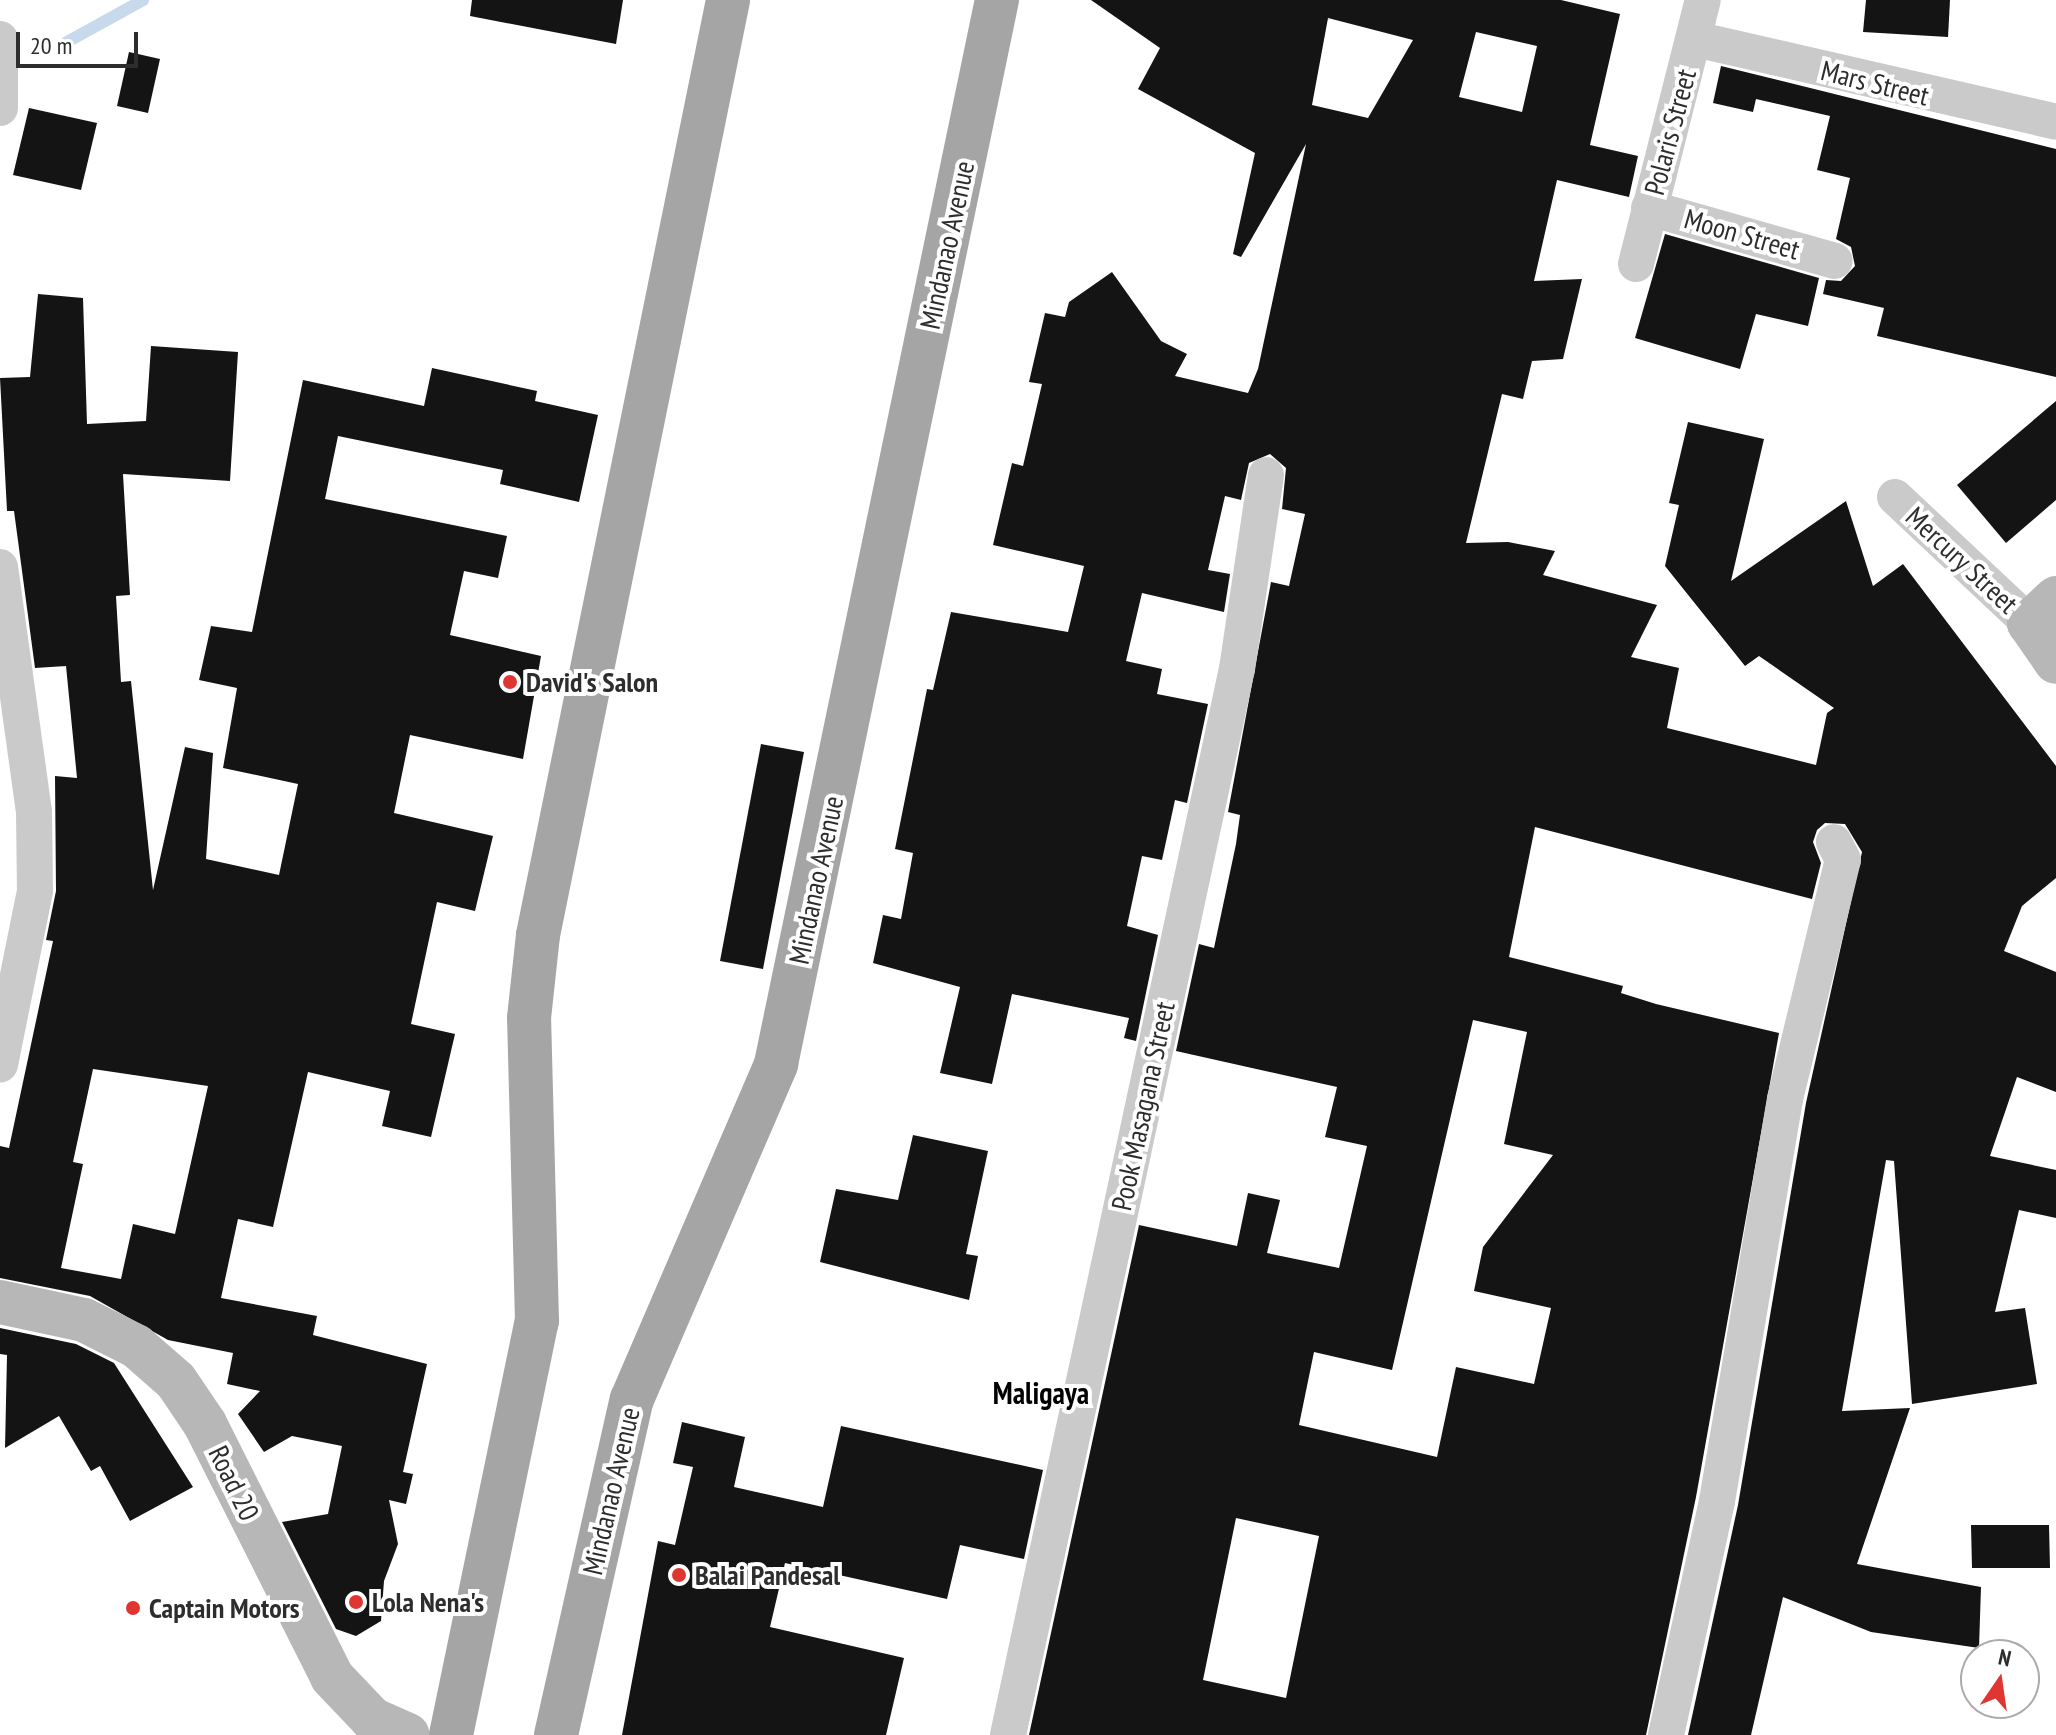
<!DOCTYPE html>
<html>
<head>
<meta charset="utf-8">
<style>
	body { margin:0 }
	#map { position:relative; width:2056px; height:1735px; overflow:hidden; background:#fff; font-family:"PT Sans Narrow",sans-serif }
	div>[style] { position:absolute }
	.stream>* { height:12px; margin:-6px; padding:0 6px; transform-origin:6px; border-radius:6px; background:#c7d9ea }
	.building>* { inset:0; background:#141414 }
	.street>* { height:36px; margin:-18px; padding:0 18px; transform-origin:18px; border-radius:18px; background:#cacaca }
	.secondary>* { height:44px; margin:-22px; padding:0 22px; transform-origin:22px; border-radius:22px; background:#b7b7b7 }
	.primary>* { height:44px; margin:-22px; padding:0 22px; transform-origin:22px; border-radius:22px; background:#a5a5a5 }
	.dots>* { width:22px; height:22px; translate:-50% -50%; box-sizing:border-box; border:4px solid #fff; border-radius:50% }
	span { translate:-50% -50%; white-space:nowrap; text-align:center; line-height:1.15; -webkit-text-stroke:8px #fff; paint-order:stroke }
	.street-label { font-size:28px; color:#2d2d2d }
	.poi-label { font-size:28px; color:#2d2d2d; font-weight:700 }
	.left { translate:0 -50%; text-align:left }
	.neighbourhood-label { font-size:30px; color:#000; font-weight:700 }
	.north { position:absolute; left:1960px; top:1639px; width:80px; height:80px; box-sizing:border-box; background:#fff; border:2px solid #ababab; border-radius:50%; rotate:13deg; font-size:22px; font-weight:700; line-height:32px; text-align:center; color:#2d2d2d }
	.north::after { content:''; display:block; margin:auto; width:28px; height:36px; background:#e03632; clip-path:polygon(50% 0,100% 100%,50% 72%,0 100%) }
	.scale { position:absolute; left:16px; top:32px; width:122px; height:36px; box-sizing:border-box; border:4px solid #2d2d2d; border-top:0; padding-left:10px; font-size:24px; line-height:28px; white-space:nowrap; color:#2d2d2d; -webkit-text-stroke:6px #fff; paint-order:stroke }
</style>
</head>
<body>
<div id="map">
	<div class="stream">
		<i style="left:67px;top:42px;width:87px;rotate:-28.9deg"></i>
	</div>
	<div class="building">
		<i style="clip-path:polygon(472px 0,623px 0,616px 44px,470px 16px)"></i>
		<i style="clip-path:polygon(evenodd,1091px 0,1561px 0,1620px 14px,1590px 145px,1638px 156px,1629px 197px,1557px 180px,1534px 281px,1582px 279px,1563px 359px,1532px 361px,1523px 399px,1502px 394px,1466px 543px,1508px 542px,1555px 551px,1543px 575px,1657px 605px,1631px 657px,1679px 668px,1667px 728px,1816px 765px,1827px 713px,1834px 708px,1759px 656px,1745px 666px,1665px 566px,1679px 505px,1669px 503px,1688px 422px,1764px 439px,1731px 581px,1846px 501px,1873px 586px,1903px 564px,2056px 766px,2056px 878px,2022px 906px,2004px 951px,2056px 972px,2056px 1092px,2017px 1077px,1990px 1156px,2056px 1170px,2056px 1218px,2019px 1210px,1995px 1312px,2025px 1308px,2037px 1384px,1912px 1404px,1894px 1161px,1886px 1160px,1842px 1411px,1910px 1408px,1857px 1564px,1981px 1587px,1979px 1648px,1871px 1632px,1783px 1597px,1751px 1735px,1688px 1735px,1738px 1505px,1806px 1103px,1862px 852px,1845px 824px,1825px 823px,1817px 830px,1813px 842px,1821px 863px,1812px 899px,1535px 827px,1509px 957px,1623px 986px,1621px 993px,1656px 1004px,1779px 1033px,1696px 1497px,1646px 1735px,1029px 1735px,1139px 1225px,1237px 1246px,1248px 1193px,1280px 1200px,1267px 1253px,1339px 1268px,1367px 1146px,1325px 1137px,1337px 1087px,1176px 1051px,1199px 944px,1214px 948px,1236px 844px,1240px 815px,1228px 812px,1271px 582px,1289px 586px,1305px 514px,1282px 509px,1286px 468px,1270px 454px,1249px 463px,1241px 500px,1225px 496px,1208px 570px,1230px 574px,1224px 612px,1142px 593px,1126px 661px,1162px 669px,1157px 694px,1208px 704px,1187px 803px,1175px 800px,1162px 860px,1142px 856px,1127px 926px,1158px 935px,1136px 1041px,1124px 1038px,1129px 1018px,1012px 994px,992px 1084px,940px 1073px,960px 987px,873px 963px,883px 915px,901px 919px,913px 853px,895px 849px,927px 689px,933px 690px,951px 612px,1068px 632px,1084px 566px,993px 545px,1012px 463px,1023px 466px,1042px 384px,1029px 382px,1045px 313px,1065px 317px,1069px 302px,1112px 272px,1161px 341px,1187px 354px,1175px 376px,1248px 393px,1258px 369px,1306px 144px,1241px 257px,1233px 254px,1255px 153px,1138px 89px,1160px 48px,1091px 0,1328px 18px,1413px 40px,1368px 118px,1312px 105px,1328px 18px,1091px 0,1476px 32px,1537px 46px,1522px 112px,1459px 97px,1476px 32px,1091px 0,1473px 1020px,1527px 1032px,1504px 1144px,1553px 1155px,1483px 1247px,1474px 1291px,1551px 1308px,1534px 1384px,1456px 1367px,1437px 1457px,1299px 1425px,1314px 1352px,1392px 1370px,1473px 1020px,1091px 0,1236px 1518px,1319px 1536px,1286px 1698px,1203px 1680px,1236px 1518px)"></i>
		<i style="clip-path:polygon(1866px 0,1950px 0,1948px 37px,1863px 32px)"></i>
		<i style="clip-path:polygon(129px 52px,160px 59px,148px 113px,117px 106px)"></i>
		<i style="clip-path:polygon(1721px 66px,2056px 149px,2056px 377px,1877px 336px,1884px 308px,1823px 294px,1826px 280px,1841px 281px,1855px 266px,1851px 247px,1836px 239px,1850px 178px,1817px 170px,1830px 116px,1756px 99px,1753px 112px,1713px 103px)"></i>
		<i style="clip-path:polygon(29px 108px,97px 123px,81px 190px,13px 175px)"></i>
		<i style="clip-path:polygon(1665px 234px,1819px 278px,1808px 326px,1756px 314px,1740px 369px,1635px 338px)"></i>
		<i style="clip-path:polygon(evenodd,38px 294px,83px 298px,87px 424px,146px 421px,151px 346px,238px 352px,230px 481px,123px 474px,130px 595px,116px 596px,121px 682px,131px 681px,153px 890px,185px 747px,213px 753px,206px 859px,279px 875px,298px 784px,223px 768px,237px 688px,199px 680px,211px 626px,252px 632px,303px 380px,424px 406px,432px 368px,537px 391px,535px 401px,598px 415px,579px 502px,500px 484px,503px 470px,338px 436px,325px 499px,507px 536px,498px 578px,464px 571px,450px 635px,541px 656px,523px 759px,410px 735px,394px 813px,493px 836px,475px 911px,437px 902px,411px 1024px,455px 1034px,431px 1137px,382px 1126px,390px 1091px,308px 1072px,273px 1227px,238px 1219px,221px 1298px,317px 1316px,313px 1335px,427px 1364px,403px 1472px,413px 1474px,406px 1504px,389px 1500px,398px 1544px,384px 1581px,381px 1621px,356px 1636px,336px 1629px,282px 1522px,328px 1514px,342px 1446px,292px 1436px,264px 1452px,238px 1414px,260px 1391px,227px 1384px,233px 1353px,168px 1340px,90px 1296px,0 1278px,0 1146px,9px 1148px,53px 941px,46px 940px,56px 891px,55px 776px,77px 778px,66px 666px,35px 668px,14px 511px,7px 511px,0 378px,30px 377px,38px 294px,93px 1069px,208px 1086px,175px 1234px,133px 1224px,121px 1279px,61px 1268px,83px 1164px,73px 1162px,93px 1069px)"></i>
		<i style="clip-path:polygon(2056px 401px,2056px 500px,2006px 543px,1957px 485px)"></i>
		<i style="clip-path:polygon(761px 744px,804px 752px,763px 969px,720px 961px)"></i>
		<i style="clip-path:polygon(913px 1135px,988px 1151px,966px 1254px,978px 1256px,969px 1300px,820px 1262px,836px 1189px,898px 1200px)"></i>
		<i style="clip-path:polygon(0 1328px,76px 1344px,114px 1363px,193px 1487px,130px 1521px,100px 1466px,91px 1471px,59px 1416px,5px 1448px,7px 1355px,0 1354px)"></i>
		<i style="clip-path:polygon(682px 1422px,745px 1437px,734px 1487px,823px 1507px,841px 1426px,1043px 1470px,1024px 1559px,960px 1545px,947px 1599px,785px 1563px,770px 1627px,904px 1658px,886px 1735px,622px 1735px,658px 1541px,675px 1545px,693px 1467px,673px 1463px)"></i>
		<i style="clip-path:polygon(1971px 1525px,2049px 1525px,2050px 1568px,1972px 1568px)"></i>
	</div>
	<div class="street">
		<i style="left:0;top:39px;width:69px;rotate:90deg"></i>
		<i style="left:1695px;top:39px;width:370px;rotate:12.9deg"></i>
		<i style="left:1649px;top:208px;width:193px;rotate:15.9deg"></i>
		<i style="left:1636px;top:264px;width:272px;rotate:-75.8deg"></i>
		<i style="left:1895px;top:497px;width:184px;rotate:43.2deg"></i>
		<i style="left:0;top:567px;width:246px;rotate:82.1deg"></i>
		<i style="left:34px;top:811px;width:80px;rotate:89.3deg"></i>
		<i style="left:35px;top:891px;width:177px;rotate:101.4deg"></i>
		<i style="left:1008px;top:1735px;width:1090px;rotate:-77.88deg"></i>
		<i style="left:1237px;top:669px;width:196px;rotate:-81.5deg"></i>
		<i style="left:1666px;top:1735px;width:239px;rotate:-77.7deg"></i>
		<i style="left:1717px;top:1501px;width:408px;rotate:-80.4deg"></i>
		<i style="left:1785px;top:1099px;width:246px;rotate:-76.4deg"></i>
		<i style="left:1843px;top:860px;width:20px;rotate:-117deg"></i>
	</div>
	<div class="secondary">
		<i style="left:2056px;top:598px;width:37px;rotate:137deg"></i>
		<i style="left:2029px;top:623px;width:47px;rotate:55.3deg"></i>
		<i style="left:0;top:1302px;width:86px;rotate:12.1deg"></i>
		<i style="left:84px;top:1320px;width:58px;rotate:26.6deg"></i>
		<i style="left:136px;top:1346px;width:53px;rotate:41.2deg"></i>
		<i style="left:176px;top:1381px;width:52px;rotate:56deg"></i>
		<i style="left:205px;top:1424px;width:283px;rotate:63.3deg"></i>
		<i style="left:332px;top:1677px;width:58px;rotate:46.4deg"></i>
		<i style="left:372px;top:1719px;width:39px;rotate:24deg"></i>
	</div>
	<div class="primary">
		<i style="left:451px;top:1735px;width:423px;rotate:-78.3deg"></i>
		<i style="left:537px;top:1321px;width:303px;rotate:-91.5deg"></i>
		<i style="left:529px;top:1018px;width:83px;rotate:-83.8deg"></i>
		<i style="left:538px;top:935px;width:954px;rotate:-78.51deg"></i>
		<i style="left:556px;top:1735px;width:344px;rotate:-77.3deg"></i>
		<i style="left:632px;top:1399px;width:365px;rotate:-66.7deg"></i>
		<i style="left:776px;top:1064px;width:1087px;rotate:-78.27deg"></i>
	</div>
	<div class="dots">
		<i style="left:510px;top:682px;background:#e03632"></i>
		<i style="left:679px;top:1575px;background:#e03632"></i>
		<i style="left:356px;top:1602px;background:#e03632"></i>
		<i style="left:133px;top:1608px;background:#e03632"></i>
	</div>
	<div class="street-label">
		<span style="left:1875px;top:83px;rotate:14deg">Mars Street</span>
		<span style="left:1670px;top:132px;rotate:-75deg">Polaris Street</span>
		<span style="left:1742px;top:234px;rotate:16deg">Moon Street</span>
		<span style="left:947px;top:245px;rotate:-78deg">Mindanao Avenue</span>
		<span style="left:1962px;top:560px;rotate:43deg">Mercury Street</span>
		<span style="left:816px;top:880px;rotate:-78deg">Mindanao Avenue</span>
		<span style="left:1143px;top:1106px;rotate:-78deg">Pook Masagana Street</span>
		<span style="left:234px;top:1483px;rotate:64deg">Road 20</span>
		<span style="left:611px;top:1491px;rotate:-77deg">Mindanao Avenue</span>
	</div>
	<div class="poi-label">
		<span class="left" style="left:526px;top:682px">David's Salon</span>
		<span class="left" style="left:695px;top:1575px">Balai Pandesal</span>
		<span class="left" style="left:372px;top:1602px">Lola Nena's</span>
		<span class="left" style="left:149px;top:1608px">Captain Motors</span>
	</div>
	<div class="neighbourhood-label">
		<span style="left:1041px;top:1393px">Maligaya</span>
	</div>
	<div class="north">N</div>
	<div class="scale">20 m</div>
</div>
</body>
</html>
